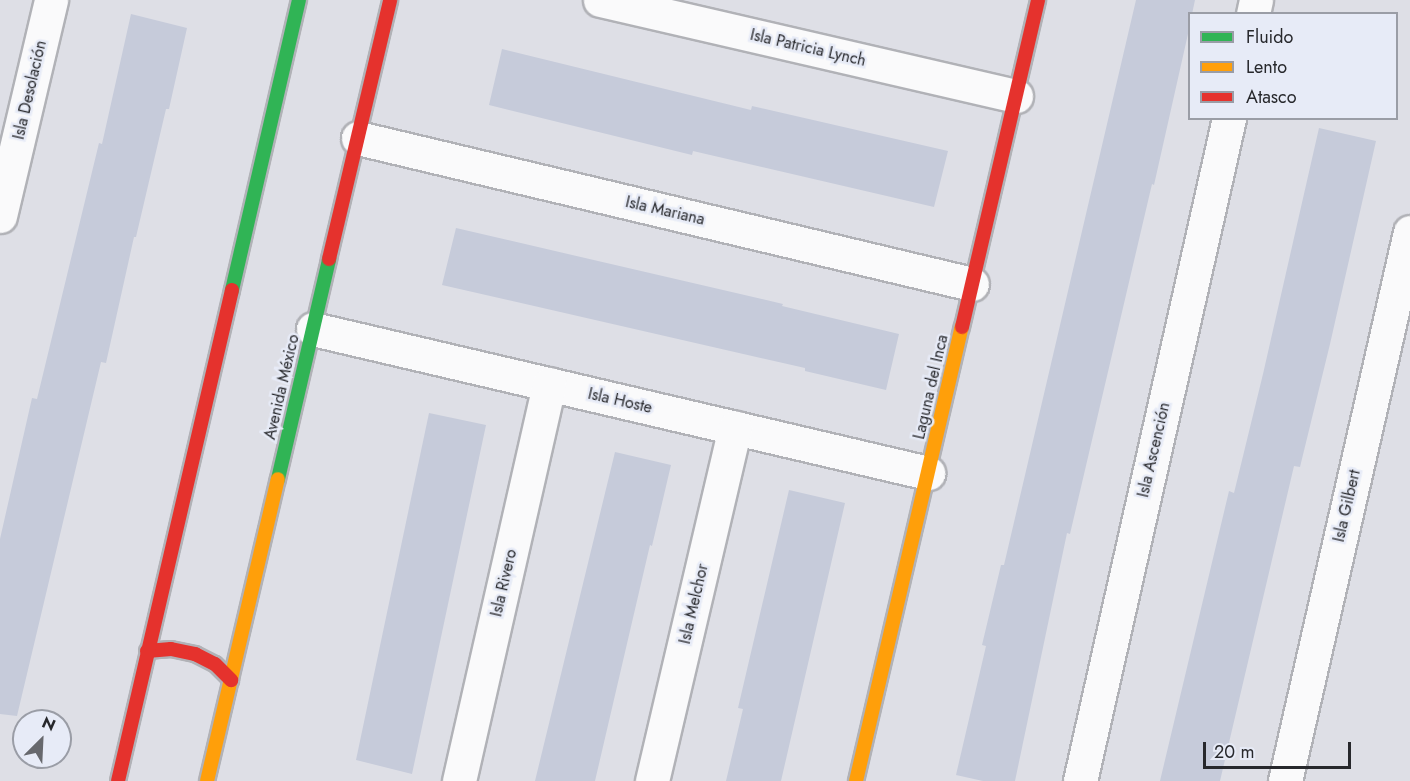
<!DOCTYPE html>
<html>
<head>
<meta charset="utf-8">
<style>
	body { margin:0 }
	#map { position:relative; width:1410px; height:781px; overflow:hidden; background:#dedfe6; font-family:Jost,sans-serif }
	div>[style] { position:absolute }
	.building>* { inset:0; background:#c6cbda }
	.roads { filter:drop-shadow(2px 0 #b1b2b7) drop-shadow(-2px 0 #b1b2b7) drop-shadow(0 2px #b1b2b7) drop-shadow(0 -2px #b1b2b7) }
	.street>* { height:33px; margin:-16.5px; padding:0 16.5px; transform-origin:16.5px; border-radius:16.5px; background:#fafafb }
	.fast>* { height:14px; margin:-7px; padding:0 7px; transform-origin:7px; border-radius:7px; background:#30b455 }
	.slow>* { height:14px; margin:-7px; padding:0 7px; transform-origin:7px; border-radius:7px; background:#ff9f0a }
	.jam>* { height:14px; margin:-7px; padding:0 7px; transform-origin:7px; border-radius:7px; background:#e5322d }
	span { translate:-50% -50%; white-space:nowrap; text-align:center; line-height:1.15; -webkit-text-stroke:5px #e7ebf7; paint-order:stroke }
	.street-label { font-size:16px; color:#27282c }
	.legend { position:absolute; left:1188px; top:12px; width:210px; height:108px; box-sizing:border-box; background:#e7ebf7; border:2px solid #9a9da6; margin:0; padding:8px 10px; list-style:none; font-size:18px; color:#27282c }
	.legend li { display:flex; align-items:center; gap:12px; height:30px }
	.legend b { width:30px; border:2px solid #9a9da6 }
	.north { position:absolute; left:12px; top:709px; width:60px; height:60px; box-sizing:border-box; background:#e7ebf7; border:2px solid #9a9da6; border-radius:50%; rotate:24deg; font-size:16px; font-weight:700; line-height:24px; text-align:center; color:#27282c }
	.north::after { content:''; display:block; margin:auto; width:21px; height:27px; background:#67686d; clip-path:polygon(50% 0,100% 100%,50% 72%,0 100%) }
	.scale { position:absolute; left:1203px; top:742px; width:148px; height:27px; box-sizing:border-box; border:3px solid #27282c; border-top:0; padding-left:8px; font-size:18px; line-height:21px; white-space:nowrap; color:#27282c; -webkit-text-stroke:4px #e7ebf7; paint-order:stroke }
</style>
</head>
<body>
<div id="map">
	<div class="building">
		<i style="clip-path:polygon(1136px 0,1195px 0,1192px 14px,1190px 14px,1190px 25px,1154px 185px,1152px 184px,1070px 534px,1067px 533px,1015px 781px,983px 781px,956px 775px,986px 646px,982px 645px,1001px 565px,1004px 565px)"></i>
		<i style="clip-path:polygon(131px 14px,187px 28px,169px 109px,166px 109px,136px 237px,134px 237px,106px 363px,101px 362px,17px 716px,0 714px,0 539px,32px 398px,37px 399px,99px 143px,102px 144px)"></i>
		<i style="clip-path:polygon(502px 49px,751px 110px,752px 106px,948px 151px,934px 207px,693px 151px,692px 155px,489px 105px)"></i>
		<i style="clip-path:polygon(1319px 128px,1376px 141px,1330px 344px,1300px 467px,1294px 466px,1220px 781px,1160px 781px,1229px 491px,1234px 493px,1263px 374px)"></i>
		<i style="clip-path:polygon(456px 228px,783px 304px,782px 306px,899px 334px,886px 390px,805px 371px,805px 368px,442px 285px)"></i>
		<i style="clip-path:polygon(429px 413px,486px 425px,412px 774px,356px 760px)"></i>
		<i style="clip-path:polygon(615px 452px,671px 465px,652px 546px,650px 545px,595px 781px,535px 781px)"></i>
		<i style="clip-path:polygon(789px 490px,845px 503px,781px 781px,726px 781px,743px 709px,738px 708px)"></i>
	</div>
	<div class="roads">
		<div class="street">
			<i style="left:600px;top:0;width:427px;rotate:13deg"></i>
			<i style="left:1253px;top:14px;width:14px;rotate:-78deg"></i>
			<i style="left:358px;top:138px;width:631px;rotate:13.38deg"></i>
			<i style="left:0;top:216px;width:222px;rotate:-76.7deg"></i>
			<i style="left:313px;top:329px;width:632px;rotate:13.18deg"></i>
			<i style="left:459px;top:781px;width:407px;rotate:-77.2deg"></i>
			<i style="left:652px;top:781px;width:363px;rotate:-76.8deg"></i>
			<i style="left:1080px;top:781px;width:680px;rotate:-77.33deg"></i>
			<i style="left:1285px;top:781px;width:563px;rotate:-77.17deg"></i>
		</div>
		<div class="fast">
			<i style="left:232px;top:290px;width:298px;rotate:-77deg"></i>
			<i style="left:278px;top:479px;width:226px;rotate:-76.9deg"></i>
		</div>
		<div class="slow">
			<i style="left:207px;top:781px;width:310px;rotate:-76.8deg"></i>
			<i style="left:856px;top:781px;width:466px;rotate:-76.9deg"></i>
		</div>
		<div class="jam">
			<i style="left:329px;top:259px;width:266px;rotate:-76.7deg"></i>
			<i style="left:962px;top:327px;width:336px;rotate:-76.9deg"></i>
			<i style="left:147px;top:651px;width:24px;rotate:-5deg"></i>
			<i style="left:171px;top:649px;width:25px;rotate:12deg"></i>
			<i style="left:195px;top:654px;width:22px;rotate:27deg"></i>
			<i style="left:215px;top:664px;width:23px;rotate:45deg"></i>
			<i style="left:118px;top:781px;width:504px;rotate:-76.93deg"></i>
		</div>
	</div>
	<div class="street-label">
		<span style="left:808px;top:48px;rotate:13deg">Isla Patricia Lynch</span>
		<span style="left:30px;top:90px;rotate:-77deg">Isla Desolación</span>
		<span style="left:665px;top:211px;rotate:13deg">Isla Mariana</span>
		<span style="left:282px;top:387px;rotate:-77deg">Avenida México</span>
		<span style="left:931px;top:387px;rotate:-77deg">Laguna del Inca</span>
		<span style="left:620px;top:401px;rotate:13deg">Isla Hoste</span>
		<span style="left:1154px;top:450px;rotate:-77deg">Isla Ascención</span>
		<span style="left:1347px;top:506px;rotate:-77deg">Isla Gilbert</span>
		<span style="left:504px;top:583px;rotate:-77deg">Isla Rivero</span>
		<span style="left:694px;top:604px;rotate:-77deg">Isla Melchor</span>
	</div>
	<ul class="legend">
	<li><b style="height:8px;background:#30b455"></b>Fluido</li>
	<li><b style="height:8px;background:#ff9f0a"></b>Lento</li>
	<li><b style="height:8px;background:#e5322d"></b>Atasco</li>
	</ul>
	<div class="north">N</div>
	<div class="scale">20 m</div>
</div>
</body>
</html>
